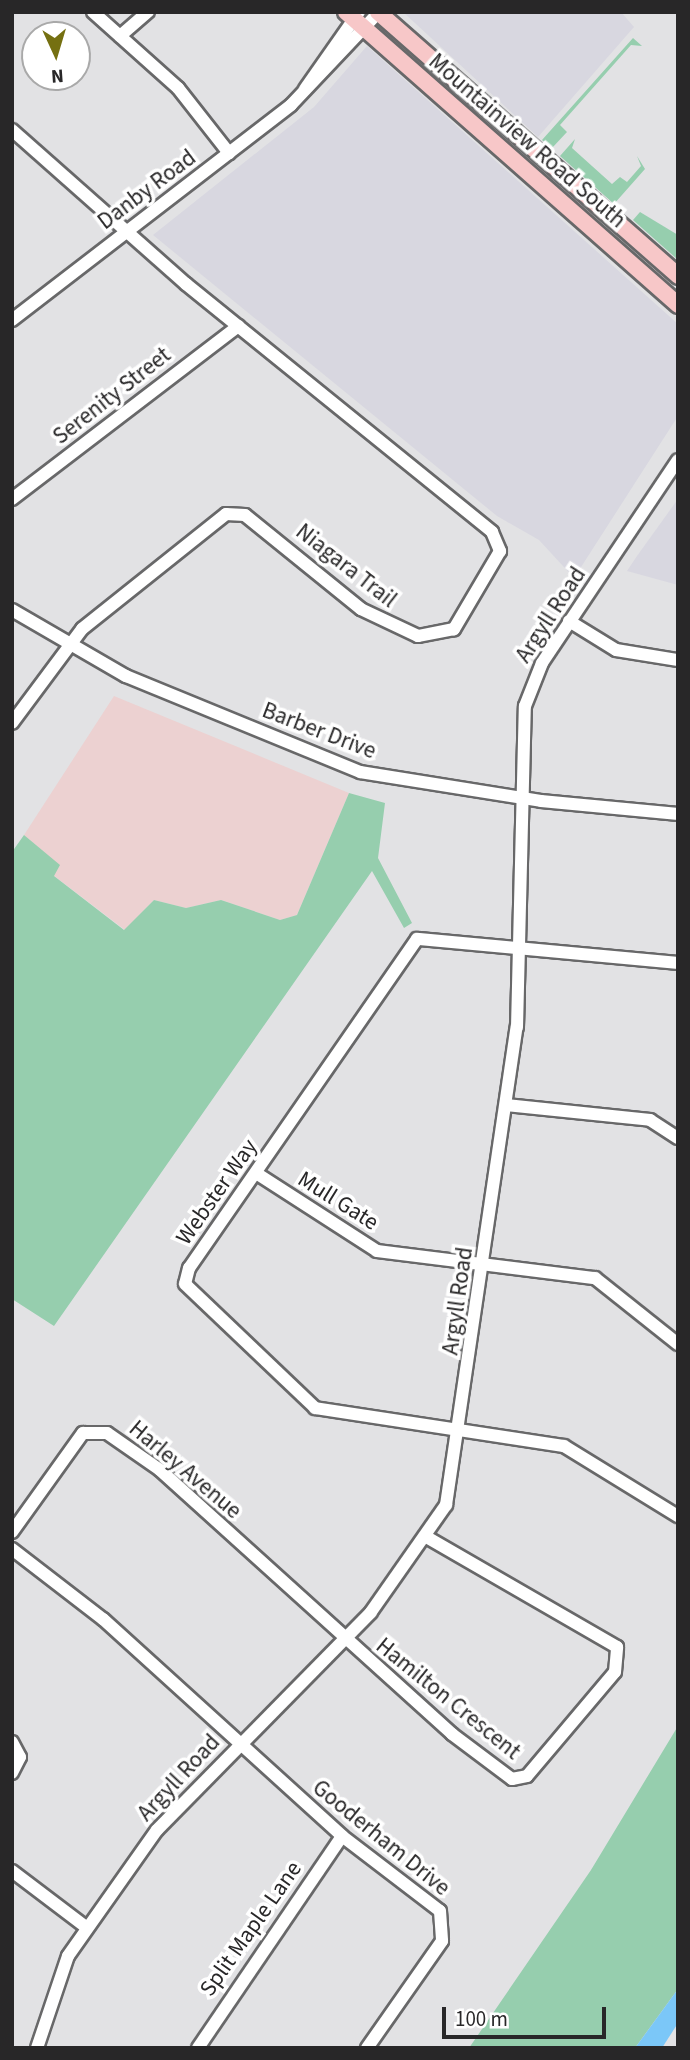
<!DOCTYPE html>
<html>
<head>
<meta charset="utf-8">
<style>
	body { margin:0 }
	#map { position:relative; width:690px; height:2060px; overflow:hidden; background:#e2e2e4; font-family:"Source Sans 3",sans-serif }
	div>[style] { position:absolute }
	.built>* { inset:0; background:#d8d7e0 }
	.education>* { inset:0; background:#ecd1d1 }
	.green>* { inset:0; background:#96ceae }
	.water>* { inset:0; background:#7bc7f8 }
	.roads { filter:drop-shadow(2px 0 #686869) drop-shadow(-2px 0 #686869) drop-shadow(0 2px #686869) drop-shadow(0 -2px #686869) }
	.minor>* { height:12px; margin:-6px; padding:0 6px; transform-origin:6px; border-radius:6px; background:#fff }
	.major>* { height:16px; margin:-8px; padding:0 8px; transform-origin:8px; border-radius:8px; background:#f7c7c8 }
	span { translate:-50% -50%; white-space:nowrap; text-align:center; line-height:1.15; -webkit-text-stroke:7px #fff; paint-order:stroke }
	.street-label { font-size:23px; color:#282728 }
	.frame { position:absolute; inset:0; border:14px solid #282728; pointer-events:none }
	.north { position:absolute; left:21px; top:21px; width:70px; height:70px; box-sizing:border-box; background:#fff; border:2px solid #a9a9a9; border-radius:50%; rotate:176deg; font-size:19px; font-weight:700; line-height:28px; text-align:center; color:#282728 }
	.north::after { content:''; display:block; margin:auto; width:24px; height:32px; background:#757011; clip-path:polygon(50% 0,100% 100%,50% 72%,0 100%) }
	.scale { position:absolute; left:442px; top:2007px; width:164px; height:32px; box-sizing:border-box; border:4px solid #282728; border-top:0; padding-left:9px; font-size:21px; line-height:24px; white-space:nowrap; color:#282728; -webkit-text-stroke:5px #fff; paint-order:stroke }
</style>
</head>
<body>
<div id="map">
	<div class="built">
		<i style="clip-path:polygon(403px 12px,621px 12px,634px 27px,538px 137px)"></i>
		<i style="clip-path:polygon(367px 46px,678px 324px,678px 416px,574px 578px,539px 540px,497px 516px,153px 235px,314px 107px)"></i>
		<i style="clip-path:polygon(678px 499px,678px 585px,627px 571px,637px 556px)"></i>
	</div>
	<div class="education">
		<i style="clip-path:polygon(114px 696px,349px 793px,297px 915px,280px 920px,221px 900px,186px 908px,154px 900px,125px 930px,53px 875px,59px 865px,24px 835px)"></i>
	</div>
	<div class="green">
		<i style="clip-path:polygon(633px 38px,642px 46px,631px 45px,560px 125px,567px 132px,552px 148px,542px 140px)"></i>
		<i style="clip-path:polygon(575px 139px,572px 148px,612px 184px,620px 177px,627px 182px,641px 166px,637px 156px,645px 169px,614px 204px,560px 156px)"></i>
		<i style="clip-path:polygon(640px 212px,678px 235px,677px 259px,633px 220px)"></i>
		<i style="clip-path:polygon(349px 793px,385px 803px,378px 858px,412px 923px,404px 928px,372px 871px,54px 1326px,12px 1299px,12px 852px,24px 835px,60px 865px,54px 876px,124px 930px,154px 900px,186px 908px,221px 900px,280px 920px,297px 915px)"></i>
		<i style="clip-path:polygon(678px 1726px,678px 1989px,635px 2048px,469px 2048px,591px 1870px)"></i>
	</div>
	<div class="water">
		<i style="clip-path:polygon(678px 1989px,678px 2023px,662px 2048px,635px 2048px)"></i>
	</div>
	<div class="roads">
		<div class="minor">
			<i style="left:93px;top:12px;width:114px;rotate:41.8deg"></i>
			<i style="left:178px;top:88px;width:83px;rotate:51.9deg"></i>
			<i style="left:120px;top:36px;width:37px;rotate:-41deg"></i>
			<i style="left:305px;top:89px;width:94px;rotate:-55deg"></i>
			<i style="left:12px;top:130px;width:232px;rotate:41.5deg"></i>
			<i style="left:186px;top:284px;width:394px;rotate:39deg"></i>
			<i style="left:492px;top:532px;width:21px;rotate:67deg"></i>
			<i style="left:500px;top:551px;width:91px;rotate:120.5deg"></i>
			<i style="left:454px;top:629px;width:37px;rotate:169deg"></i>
			<i style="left:418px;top:636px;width:63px;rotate:-154.7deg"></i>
			<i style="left:361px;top:609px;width:149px;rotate:-141deg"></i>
			<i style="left:245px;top:515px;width:19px;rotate:-177deg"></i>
			<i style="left:226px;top:514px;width:184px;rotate:141.4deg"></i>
			<i style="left:82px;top:629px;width:117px;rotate:126.7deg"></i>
			<i style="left:12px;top:320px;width:352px;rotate:-37.6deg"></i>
			<i style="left:291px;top:105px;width:128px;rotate:-46.6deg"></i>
			<i style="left:12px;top:499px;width:285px;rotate:-37.4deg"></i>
			<i style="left:12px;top:610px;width:132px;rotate:30.1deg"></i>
			<i style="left:126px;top:676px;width:253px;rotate:22.3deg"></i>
			<i style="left:360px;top:772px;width:183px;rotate:9.1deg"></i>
			<i style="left:541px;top:801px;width:138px;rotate:5.4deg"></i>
			<i style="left:569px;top:621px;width:55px;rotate:31.7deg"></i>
			<i style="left:616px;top:650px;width:63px;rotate:9.2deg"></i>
			<i style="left:678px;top:963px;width:262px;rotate:-174.7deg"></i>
			<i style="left:417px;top:939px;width:400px;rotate:124.7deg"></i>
			<i style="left:189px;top:1268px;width:16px;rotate:104deg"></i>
			<i style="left:185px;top:1284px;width:180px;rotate:43.6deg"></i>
			<i style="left:315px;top:1408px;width:252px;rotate:8.7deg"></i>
			<i style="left:564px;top:1446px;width:134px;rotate:31.6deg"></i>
			<i style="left:506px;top:1105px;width:145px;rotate:5.9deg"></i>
			<i style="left:650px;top:1120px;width:33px;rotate:33deg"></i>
			<i style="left:256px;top:1173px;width:144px;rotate:32.8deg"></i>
			<i style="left:377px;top:1251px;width:220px;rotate:7.1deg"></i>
			<i style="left:595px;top:1278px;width:106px;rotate:38.5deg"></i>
			<i style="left:12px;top:1532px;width:122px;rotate:-54.4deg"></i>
			<i style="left:83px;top:1433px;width:24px"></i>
			<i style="left:107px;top:1433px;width:65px;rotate:34.9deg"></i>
			<i style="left:160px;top:1470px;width:394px;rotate:42.1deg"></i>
			<i style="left:452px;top:1734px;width:75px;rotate:36.9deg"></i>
			<i style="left:512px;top:1779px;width:15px;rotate:-11deg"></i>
			<i style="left:527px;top:1776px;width:136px;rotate:-49.8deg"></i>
			<i style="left:615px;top:1672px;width:25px;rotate:-85deg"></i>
			<i style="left:617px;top:1647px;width:218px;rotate:-150deg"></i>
			<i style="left:12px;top:1549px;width:115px;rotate:37.6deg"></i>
			<i style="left:103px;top:1619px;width:323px;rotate:42.2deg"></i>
			<i style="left:342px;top:1836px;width:123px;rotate:37.4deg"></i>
			<i style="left:440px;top:1911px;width:30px;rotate:86deg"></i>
			<i style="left:442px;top:1941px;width:131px;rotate:125deg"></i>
			<i style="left:12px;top:1742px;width:17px;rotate:62deg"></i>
			<i style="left:20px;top:1757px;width:18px;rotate:117deg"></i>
			<i style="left:12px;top:1871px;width:94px;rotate:37.2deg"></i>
			<i style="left:37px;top:2048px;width:97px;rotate:-71.4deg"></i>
			<i style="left:68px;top:1956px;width:154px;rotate:-54.8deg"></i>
			<i style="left:157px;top:1830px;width:305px;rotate:-45.5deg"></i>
			<i style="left:371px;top:1612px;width:131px;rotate:-55deg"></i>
			<i style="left:446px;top:1505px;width:483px;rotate:-81.6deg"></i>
			<i style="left:517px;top:1027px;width:321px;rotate:-88.6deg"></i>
			<i style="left:525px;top:706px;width:46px;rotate:-68.4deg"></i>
			<i style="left:542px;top:663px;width:244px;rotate:-56.2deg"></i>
			<i style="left:198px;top:2048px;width:256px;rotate:-55.8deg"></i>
		</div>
		<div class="major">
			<i style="left:346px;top:12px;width:443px;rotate:41.4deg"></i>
			<i style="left:378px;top:12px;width:400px;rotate:41.3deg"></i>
		</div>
	</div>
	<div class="street-label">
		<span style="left:527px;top:141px;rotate:41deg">Mountainview Road South</span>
		<span style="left:147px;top:190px;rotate:-37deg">Danby Road</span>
		<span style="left:112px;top:396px;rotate:-38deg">Serenity Street</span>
		<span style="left:346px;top:566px;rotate:38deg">Niagara Trail</span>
		<span style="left:551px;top:615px;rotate:-57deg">Argyll Road</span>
		<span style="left:319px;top:731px;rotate:21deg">Barber Drive</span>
		<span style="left:217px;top:1192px;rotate:-55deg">Webster Way</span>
		<span style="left:338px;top:1201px;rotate:32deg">Mull Gate</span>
		<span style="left:458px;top:1301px;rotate:-82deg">Argyll Road</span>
		<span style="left:185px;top:1470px;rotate:40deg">Harley Avenue</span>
		<span style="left:448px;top:1699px;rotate:39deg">Hamilton Crescent</span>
		<span style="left:179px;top:1778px;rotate:-47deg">Argyll Road</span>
		<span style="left:381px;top:1838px;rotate:39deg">Gooderham Drive</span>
		<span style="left:251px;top:1929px;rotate:-55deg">Split Maple Lane</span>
	</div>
	<div class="frame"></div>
	<div class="north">N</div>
	<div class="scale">100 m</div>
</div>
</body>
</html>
